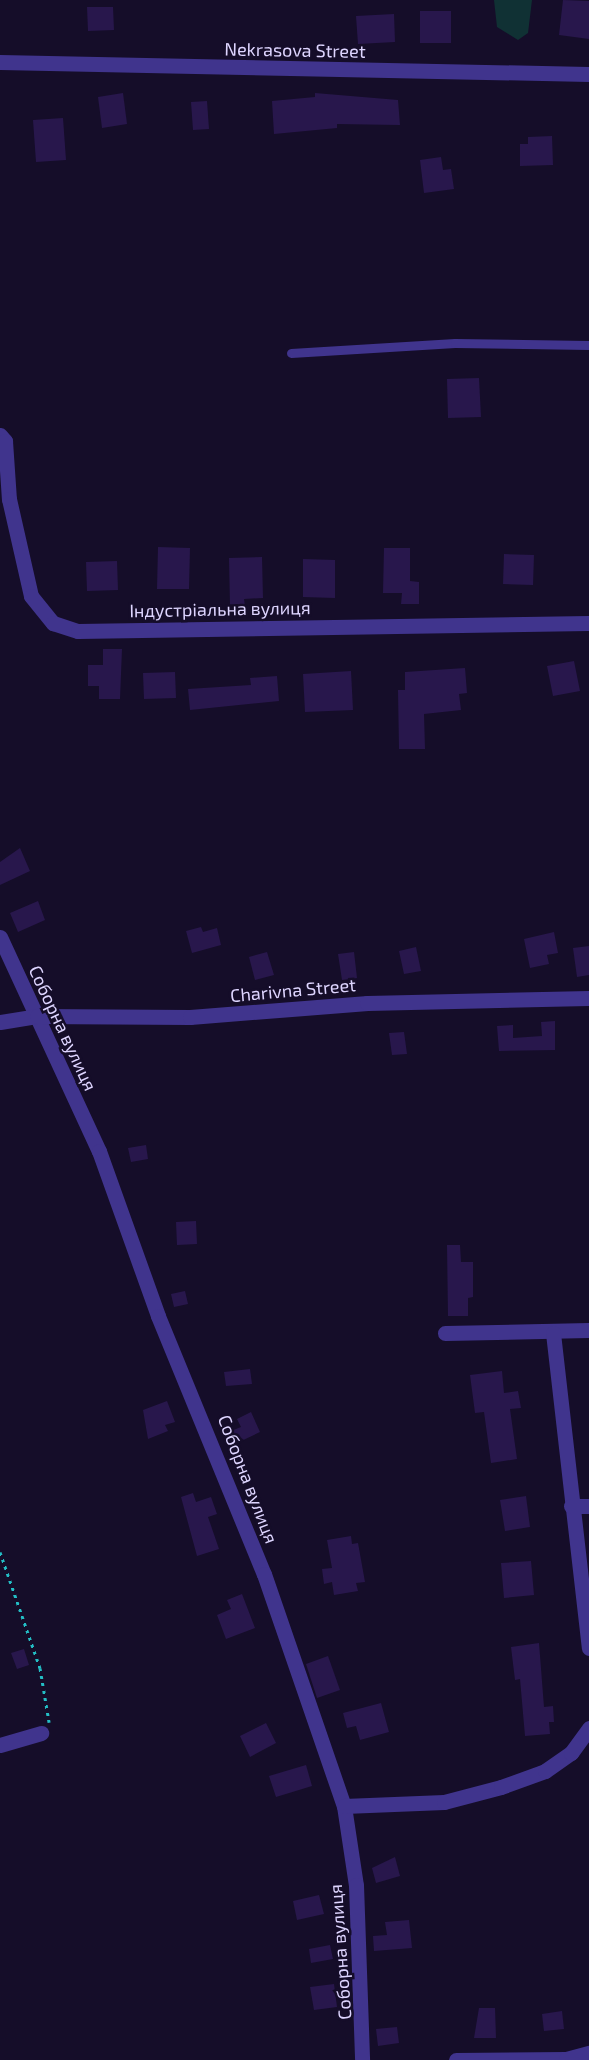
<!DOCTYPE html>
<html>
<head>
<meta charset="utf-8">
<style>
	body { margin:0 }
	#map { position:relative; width:589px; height:2060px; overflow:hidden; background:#150d29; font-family:"Exo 2",sans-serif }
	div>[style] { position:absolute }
	.green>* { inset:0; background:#103134 }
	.building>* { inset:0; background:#28174c }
	.path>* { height:3px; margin-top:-1.5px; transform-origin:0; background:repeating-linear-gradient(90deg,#23bec5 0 3px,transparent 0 7.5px) }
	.lane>* { height:9px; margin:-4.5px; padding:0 4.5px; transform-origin:4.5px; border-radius:4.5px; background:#40348d }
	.street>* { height:15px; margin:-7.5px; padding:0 7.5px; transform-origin:7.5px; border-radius:7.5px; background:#40348d }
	span { translate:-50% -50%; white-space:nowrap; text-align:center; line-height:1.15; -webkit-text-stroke:5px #150d29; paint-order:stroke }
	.street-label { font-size:18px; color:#ded5ff }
</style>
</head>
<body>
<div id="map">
	<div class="green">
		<i style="clip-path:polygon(494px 0,532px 0,528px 33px,518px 40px,497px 27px)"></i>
	</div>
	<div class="building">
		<i style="clip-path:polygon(563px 0,589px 1px,589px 39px,559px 35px)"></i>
		<i style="clip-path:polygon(87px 7px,113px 7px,114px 30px,88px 31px)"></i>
		<i style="clip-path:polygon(420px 11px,451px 11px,451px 43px,420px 43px)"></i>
		<i style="clip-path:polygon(394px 14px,395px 42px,358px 44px,356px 16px)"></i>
		<i style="clip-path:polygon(123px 93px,127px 124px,102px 128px,98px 97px)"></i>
		<i style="clip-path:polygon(315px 93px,398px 100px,400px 125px,337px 124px,337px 128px,274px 134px,272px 101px,315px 97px)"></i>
		<i style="clip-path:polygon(207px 101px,209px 129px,193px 130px,191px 102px)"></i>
		<i style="clip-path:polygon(63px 118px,66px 160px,36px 162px,33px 120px)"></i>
		<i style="clip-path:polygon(552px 136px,553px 165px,520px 166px,520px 144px,528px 144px,528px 137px)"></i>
		<i style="clip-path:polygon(441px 157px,443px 170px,451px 169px,454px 189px,424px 193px,420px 160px)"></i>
		<i style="clip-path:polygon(479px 378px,481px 417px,448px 418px,447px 379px)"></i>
		<i style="clip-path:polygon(158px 547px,190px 548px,189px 589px,157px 589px)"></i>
		<i style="clip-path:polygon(384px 548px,410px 548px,410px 581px,419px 582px,419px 604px,401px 604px,402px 593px,383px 593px)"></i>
		<i style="clip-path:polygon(504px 554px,534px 555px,533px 585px,503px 584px)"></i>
		<i style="clip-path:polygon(262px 557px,263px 598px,244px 599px,245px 606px,230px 606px,229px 558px)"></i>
		<i style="clip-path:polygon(303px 559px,335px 560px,335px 598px,303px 597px)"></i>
		<i style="clip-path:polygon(117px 561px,118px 590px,87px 591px,86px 562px)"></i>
		<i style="clip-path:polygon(103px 649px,122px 649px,120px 699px,99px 699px,99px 686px,88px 686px,88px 665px,103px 665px)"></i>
		<i style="clip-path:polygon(574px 661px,580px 691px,553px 696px,547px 666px)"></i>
		<i style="clip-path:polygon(465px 668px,467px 693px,459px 694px,461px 710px,424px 714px,425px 749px,399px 749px,398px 690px,405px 690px,405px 672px)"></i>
		<i style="clip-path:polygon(351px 671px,353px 710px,305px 712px,303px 674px)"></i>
		<i style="clip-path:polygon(175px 672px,176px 698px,144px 699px,143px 673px)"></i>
		<i style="clip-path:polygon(277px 676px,279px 701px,190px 710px,188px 689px,251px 685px,250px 678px)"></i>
		<i style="clip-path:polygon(20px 848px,30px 871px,0 885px,0 862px)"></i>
		<i style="clip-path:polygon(38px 901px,45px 920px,18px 932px,10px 913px)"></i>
		<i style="clip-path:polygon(201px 927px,203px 932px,217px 928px,221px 945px,192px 953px,186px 931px)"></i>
		<i style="clip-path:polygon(554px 932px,558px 953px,547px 955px,549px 964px,530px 968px,524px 939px)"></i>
		<i style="clip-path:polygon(589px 946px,589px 975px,577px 977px,573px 948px)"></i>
		<i style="clip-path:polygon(416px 947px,421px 971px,404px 974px,399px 951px)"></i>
		<i style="clip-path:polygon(267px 952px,274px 975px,255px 980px,249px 957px)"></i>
		<i style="clip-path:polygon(354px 952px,357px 978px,342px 980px,338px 954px)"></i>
		<i style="clip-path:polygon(555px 1021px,555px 1050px,499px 1051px,497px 1026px,513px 1025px,513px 1038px,542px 1036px,541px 1022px)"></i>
		<i style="clip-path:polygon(404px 1032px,407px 1054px,392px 1055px,389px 1033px)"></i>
		<i style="clip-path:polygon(146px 1145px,148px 1159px,131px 1162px,128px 1148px)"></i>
		<i style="clip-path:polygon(196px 1221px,197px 1244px,177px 1245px,176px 1222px)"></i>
		<i style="clip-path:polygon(447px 1245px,460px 1245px,461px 1262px,473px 1262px,473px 1297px,468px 1298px,468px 1316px,448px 1316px)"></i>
		<i style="clip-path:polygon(185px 1291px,188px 1304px,174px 1307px,171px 1294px)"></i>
		<i style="clip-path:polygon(250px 1369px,252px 1384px,226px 1386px,224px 1372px)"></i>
		<i style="clip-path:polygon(502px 1371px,504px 1393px,518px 1391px,521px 1408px,510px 1409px,517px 1459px,491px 1463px,484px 1412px,475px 1413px,470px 1375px)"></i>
		<i style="clip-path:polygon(167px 1401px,175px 1422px,165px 1425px,168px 1431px,148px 1439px,143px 1410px)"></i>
		<i style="clip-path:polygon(251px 1412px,260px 1432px,237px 1443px,231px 1431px,241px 1427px,237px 1419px)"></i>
		<i style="clip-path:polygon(193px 1493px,196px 1502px,211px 1497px,217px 1514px,208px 1517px,219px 1549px,197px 1556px,181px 1497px)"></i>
		<i style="clip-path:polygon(526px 1496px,530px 1527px,505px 1531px,500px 1500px)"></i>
		<i style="clip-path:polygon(351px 1536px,352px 1544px,358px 1543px,365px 1582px,356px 1583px,358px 1591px,334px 1595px,332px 1582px,324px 1584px,322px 1569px,332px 1568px,327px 1540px)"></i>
		<i style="clip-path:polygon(531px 1561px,534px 1595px,504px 1598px,501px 1563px)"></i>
		<i style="clip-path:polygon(242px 1594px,255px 1628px,226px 1639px,217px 1615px,231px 1609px,227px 1600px)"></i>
		<i style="clip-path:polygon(539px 1643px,544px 1707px,553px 1706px,554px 1722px,549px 1722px,550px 1734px,525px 1736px,520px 1679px,515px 1680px,511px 1647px)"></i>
		<i style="clip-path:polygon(24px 1649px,29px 1665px,17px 1669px,11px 1653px)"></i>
		<i style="clip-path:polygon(328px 1656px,340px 1690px,317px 1698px,306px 1664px)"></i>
		<i style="clip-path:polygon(381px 1703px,389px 1732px,360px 1740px,356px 1726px,347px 1728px,343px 1713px)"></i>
		<i style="clip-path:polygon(266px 1723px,276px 1743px,250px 1757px,240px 1736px)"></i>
		<i style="clip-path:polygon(306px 1765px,312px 1786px,276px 1797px,269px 1776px)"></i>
		<i style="clip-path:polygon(395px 1857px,400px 1876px,376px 1883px,372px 1868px)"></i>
		<i style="clip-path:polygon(319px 1895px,324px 1914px,297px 1920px,293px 1901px)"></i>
		<i style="clip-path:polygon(409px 1920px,412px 1948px,374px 1951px,373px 1936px,387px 1935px,385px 1922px)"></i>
		<i style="clip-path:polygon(330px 1945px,333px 1959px,311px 1963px,309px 1949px)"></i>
		<i style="clip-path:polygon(334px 1984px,337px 2007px,314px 2010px,310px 1987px)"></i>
		<i style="clip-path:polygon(479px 2008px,495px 2008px,496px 2038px,474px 2038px)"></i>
		<i style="clip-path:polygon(562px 2011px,564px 2029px,544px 2031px,542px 2014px)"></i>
		<i style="clip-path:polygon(397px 2027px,399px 2043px,378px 2046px,376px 2029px)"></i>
	</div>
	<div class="path">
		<i style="left:0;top:1552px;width:123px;rotate:71deg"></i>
		<i style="left:40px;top:1668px;width:55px;rotate:80.5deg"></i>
	</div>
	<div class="lane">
		<i style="left:291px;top:353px;width:164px;rotate:-3.5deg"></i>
		<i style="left:455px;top:343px;width:134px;rotate:0.9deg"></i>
	</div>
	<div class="street">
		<i style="left:0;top:62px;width:589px;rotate:1.17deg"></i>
		<i style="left:0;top:435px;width:8px;rotate:50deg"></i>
		<i style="left:5px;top:441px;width:58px;rotate:86.1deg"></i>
		<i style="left:9px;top:499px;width:99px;rotate:77.2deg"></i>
		<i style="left:31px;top:596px;width:35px;rotate:51deg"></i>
		<i style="left:53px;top:623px;width:26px;rotate:18deg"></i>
		<i style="left:78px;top:631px;width:511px;rotate:-0.9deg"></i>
		<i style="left:0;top:937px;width:236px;rotate:65.2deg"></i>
		<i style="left:99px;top:1151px;width:175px;rotate:70.3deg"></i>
		<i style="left:158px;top:1316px;width:279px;rotate:67.7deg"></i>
		<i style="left:264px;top:1574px;width:245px;rotate:71deg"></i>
		<i style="left:344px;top:1806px;width:80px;rotate:81.4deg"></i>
		<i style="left:356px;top:1885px;width:175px;rotate:88deg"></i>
		<i style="left:0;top:1022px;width:37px;rotate:-9deg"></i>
		<i style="left:37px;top:1016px;width:153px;rotate:0.4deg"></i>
		<i style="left:190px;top:1017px;width:178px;rotate:-4.5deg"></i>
		<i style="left:367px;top:1003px;width:222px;rotate:-1.3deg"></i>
		<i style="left:445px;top:1333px;width:144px;rotate:-1.2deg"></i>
		<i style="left:553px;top:1333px;width:317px;rotate:83.5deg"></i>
		<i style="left:571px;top:1506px;width:18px"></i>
		<i style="left:0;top:1745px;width:43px;rotate:-16.3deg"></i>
		<i style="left:344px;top:1806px;width:100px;rotate:-2.3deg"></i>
		<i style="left:444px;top:1802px;width:59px;rotate:-14.7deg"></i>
		<i style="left:501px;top:1787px;width:47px;rotate:-20deg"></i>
		<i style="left:545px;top:1771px;width:32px;rotate:-35deg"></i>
		<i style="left:571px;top:1753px;width:31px;rotate:-54deg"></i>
		<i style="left:456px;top:2060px;width:110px;rotate:-0.5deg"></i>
		<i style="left:566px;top:2059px;width:24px;rotate:-15deg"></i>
	</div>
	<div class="street-label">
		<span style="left:295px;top:50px;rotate:1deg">Nekrasova Street</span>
		<span style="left:220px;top:609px;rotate:-1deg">Індустріальна вулиця</span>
		<span style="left:293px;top:990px;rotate:-5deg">Charivna Street</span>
		<span style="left:63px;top:1028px;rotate:65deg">Соборна вулиця</span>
		<span style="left:248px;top:1479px;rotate:69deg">Соборна вулиця</span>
		<span style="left:340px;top:1952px;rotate:-94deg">Соборна вулиця</span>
	</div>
</div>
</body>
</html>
